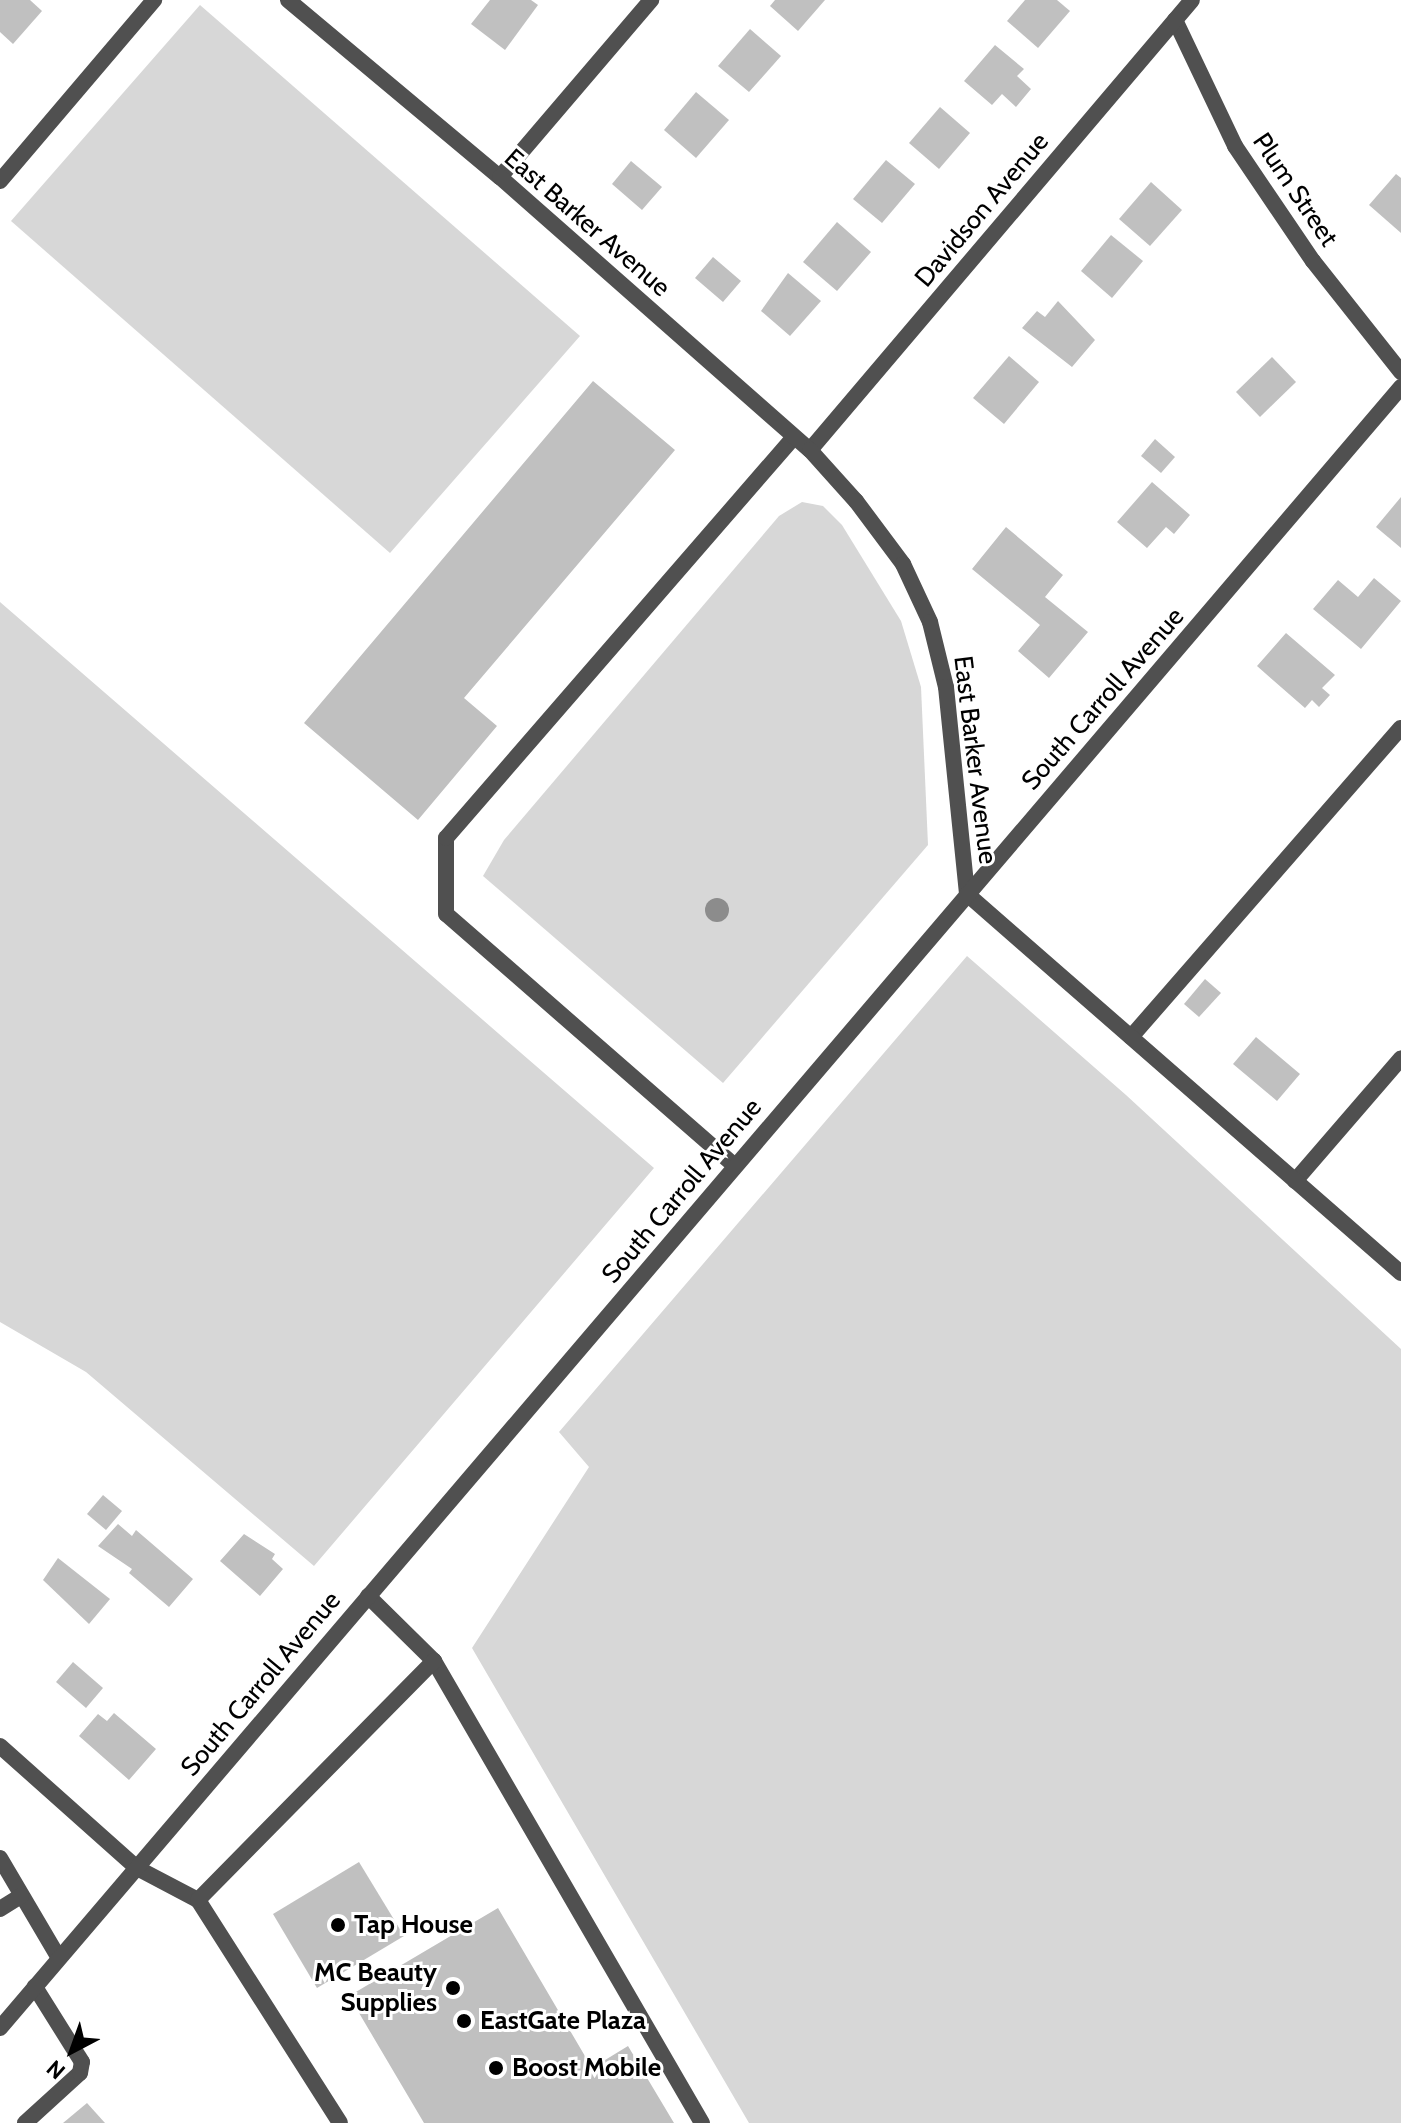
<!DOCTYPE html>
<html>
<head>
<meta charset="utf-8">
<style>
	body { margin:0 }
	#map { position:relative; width:1401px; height:2123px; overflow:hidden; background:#fff; font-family:Cabin,sans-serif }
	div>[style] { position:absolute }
	.green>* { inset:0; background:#d7d7d7 }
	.building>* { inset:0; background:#c0c0c0 }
	.service>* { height:16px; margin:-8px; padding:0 8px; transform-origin:8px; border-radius:8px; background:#505050 }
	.minor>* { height:16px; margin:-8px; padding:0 8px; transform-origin:8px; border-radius:8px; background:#505050 }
	.tertiary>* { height:16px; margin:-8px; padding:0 8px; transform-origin:8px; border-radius:8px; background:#505050 }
	.trees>* { width:24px; height:24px; margin:-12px; border-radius:50%; background:#8c8c8c }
	.dots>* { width:22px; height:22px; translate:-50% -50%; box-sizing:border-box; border:4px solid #fff; border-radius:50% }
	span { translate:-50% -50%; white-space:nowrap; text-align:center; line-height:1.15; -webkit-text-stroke:6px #fff; paint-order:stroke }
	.street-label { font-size:26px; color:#000 }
	.poi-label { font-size:26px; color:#000; font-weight:700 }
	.left { translate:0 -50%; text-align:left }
	.right { translate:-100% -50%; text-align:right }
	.north { position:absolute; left:32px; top:2011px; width:80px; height:80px; -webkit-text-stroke:6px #fff; paint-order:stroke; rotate:221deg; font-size:22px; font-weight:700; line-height:32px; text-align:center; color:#000 }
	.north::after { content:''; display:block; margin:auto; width:28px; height:36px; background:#000; clip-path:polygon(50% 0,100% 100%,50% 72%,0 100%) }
</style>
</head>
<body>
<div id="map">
	<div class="green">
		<i style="clip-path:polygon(200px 5px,580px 336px,390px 553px,11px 221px)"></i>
		<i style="clip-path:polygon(802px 502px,823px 506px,842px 525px,901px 621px,921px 687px,928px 845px,723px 1083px,483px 876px,504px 840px,779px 516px)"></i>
		<i style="clip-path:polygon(0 602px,654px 1168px,314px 1566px,86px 1372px,0 1322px)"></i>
		<i style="clip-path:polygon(967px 956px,1126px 1095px,1401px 1349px,1401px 2123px,749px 2123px,472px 1648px,589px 1467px,559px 1432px)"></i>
	</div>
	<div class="building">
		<i style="clip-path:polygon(0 0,30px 0,42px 11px,13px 44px,0 32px)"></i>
		<i style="clip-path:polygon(490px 0,531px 0,538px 5px,505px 50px,471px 24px)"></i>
		<i style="clip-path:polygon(775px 0,825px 0,798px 31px,770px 6px)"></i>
		<i style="clip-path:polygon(1025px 0,1057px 0,1070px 11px,1038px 48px,1007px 21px)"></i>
		<i style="clip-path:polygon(750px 29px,781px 56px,749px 92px,718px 66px)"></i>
		<i style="clip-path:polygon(995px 45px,1024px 69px,1017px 76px,1031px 89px,1016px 107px,1002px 94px,992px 105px,964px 81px)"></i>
		<i style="clip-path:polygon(696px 92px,729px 120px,696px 158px,664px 130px)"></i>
		<i style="clip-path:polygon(940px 107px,970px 133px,939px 169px,909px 143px)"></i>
		<i style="clip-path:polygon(886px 160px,915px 184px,882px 223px,853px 199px)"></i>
		<i style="clip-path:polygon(631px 161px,662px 187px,642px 210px,612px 184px)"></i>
		<i style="clip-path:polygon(1396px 174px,1401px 178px,1401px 233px,1369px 205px)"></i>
		<i style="clip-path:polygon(1151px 182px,1182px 210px,1150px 246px,1119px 219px)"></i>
		<i style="clip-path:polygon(837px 222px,871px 252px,837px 291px,803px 262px)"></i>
		<i style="clip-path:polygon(1111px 235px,1143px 261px,1112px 298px,1081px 271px)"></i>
		<i style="clip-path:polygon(713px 257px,741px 281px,723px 302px,695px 278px)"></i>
		<i style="clip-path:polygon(788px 273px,821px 301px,790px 336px,761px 311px)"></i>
		<i style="clip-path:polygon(1058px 301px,1095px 340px,1072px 367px,1022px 328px,1037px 311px,1045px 317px)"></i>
		<i style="clip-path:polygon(1009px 356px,1039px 382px,1004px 424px,973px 398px)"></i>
		<i style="clip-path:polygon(1272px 357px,1296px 382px,1260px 417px,1236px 392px)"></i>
		<i style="clip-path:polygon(593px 381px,675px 450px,464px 698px,497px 726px,418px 820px,304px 723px)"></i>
		<i style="clip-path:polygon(1155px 439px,1175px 457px,1161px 473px,1141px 456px)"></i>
		<i style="clip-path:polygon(1152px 482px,1190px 515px,1174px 534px,1166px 527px,1147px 548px,1117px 522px)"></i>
		<i style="clip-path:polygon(1401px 497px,1401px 548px,1376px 527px)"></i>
		<i style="clip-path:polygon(1006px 527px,1063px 575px,1045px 597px,1088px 632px,1049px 678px,1018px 651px,1040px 625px,972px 569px)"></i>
		<i style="clip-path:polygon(1374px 578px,1401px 601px,1361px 649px,1313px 609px,1338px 580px,1358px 597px)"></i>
		<i style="clip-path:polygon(1286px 633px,1335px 675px,1322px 688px,1330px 695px,1319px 707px,1312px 700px,1305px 708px,1257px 666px)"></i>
		<i style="clip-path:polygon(1205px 979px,1221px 993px,1199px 1017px,1184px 1004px)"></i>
		<i style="clip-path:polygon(1256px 1037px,1300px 1074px,1277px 1101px,1233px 1064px)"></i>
		<i style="clip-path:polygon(103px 1495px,122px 1511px,106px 1530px,87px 1514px)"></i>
		<i style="clip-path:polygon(118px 1524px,132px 1536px,136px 1530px,193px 1579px,169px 1607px,129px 1573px,132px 1569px,98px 1546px)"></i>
		<i style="clip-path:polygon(244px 1534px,275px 1554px,272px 1559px,283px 1569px,260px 1596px,220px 1561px)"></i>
		<i style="clip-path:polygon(58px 1558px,110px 1599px,89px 1624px,43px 1580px)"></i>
		<i style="clip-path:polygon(73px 1662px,103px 1688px,86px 1708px,56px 1682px)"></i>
		<i style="clip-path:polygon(114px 1713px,156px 1749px,129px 1780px,79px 1736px,98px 1714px,107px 1721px)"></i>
		<i style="clip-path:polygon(359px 1862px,404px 1936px,317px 1988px,273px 1914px)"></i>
		<i style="clip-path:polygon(498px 1908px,592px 2068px,628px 2046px,674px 2123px,424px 2123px,349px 1996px)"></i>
		<i style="clip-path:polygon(87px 2103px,105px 2123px,63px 2123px)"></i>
	</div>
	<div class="service">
		<i style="left:1131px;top:1037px;width:410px;rotate:-48.9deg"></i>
		<i style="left:735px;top:1166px;width:383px;rotate:-138.9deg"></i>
		<i style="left:446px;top:914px;width:76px;rotate:-90deg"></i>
		<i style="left:446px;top:838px;width:531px;rotate:-49.05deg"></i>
		<i style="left:368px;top:1596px;width:93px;rotate:44.6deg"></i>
		<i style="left:434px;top:1661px;width:534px;rotate:59.88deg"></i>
		<i style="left:0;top:1746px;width:183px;rotate:41.7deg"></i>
		<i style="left:137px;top:1868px;width:69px;rotate:27.7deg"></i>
		<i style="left:198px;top:1900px;width:264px;rotate:57.5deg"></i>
		<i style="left:0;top:1858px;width:116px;rotate:59.5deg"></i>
		<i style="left:198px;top:1900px;width:336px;rotate:-45.4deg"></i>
		<i style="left:0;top:1909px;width:25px;rotate:-32deg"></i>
		<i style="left:25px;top:2123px;width:74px;rotate:-42.3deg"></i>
		<i style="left:80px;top:2073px;width:11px;rotate:-80deg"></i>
		<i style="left:82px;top:2062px;width:89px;rotate:-122.1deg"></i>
	</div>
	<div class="minor">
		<i style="left:1175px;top:20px;width:140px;rotate:64.5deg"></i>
		<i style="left:1235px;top:146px;width:139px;rotate:55.9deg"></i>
		<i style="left:1313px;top:261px;width:142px;rotate:51.6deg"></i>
		<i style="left:500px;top:177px;width:233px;rotate:-49.5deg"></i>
		<i style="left:0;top:181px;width:238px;rotate:-49.6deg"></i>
		<i style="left:810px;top:450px;width:590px;rotate:-49.67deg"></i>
		<i style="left:1295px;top:1181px;width:162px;rotate:-49.2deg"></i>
	</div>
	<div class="tertiary">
		<i style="left:288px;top:0;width:276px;rotate:39.9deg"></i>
		<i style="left:500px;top:177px;width:413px;rotate:41.4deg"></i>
		<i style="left:810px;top:450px;width:69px;rotate:48deg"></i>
		<i style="left:856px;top:501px;width:79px;rotate:53.3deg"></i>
		<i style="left:903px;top:564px;width:64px;rotate:65deg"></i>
		<i style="left:930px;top:622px;width:67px;rotate:76.2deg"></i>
		<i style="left:946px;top:687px;width:208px;rotate:84.2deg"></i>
		<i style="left:967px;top:894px;width:576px;rotate:41.13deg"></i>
		<i style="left:0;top:2028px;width:2158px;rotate:-49.51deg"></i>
	</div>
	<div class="trees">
		<i style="left:717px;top:910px"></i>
	</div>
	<div class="dots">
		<i style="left:338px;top:1925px;background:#000"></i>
		<i style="left:453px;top:1988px;background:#000"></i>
		<i style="left:464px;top:2021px;background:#000"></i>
		<i style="left:496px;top:2068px;background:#000"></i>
	</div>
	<div class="street-label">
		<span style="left:1295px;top:190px;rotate:56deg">Plum Street</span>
		<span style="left:982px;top:210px;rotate:-50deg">Davidson Avenue</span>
		<span style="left:587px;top:223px;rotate:41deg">East Barker Avenue</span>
		<span style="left:1103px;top:699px;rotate:-49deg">South Carroll Avenue</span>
		<span style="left:975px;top:760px;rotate:83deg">East Barker Avenue</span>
		<span style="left:682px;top:1191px;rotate:-50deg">South Carroll Avenue</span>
		<span style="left:261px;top:1684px;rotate:-50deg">South Carroll Avenue</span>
	</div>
	<div class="poi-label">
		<span class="left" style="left:354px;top:1925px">Tap House</span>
		<span class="right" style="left:437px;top:1988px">MC Beauty<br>Supplies</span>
		<span class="left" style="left:480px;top:2021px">EastGate Plaza</span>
		<span class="left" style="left:512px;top:2068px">Boost Mobile</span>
	</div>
	<div class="north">N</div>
</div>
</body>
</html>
